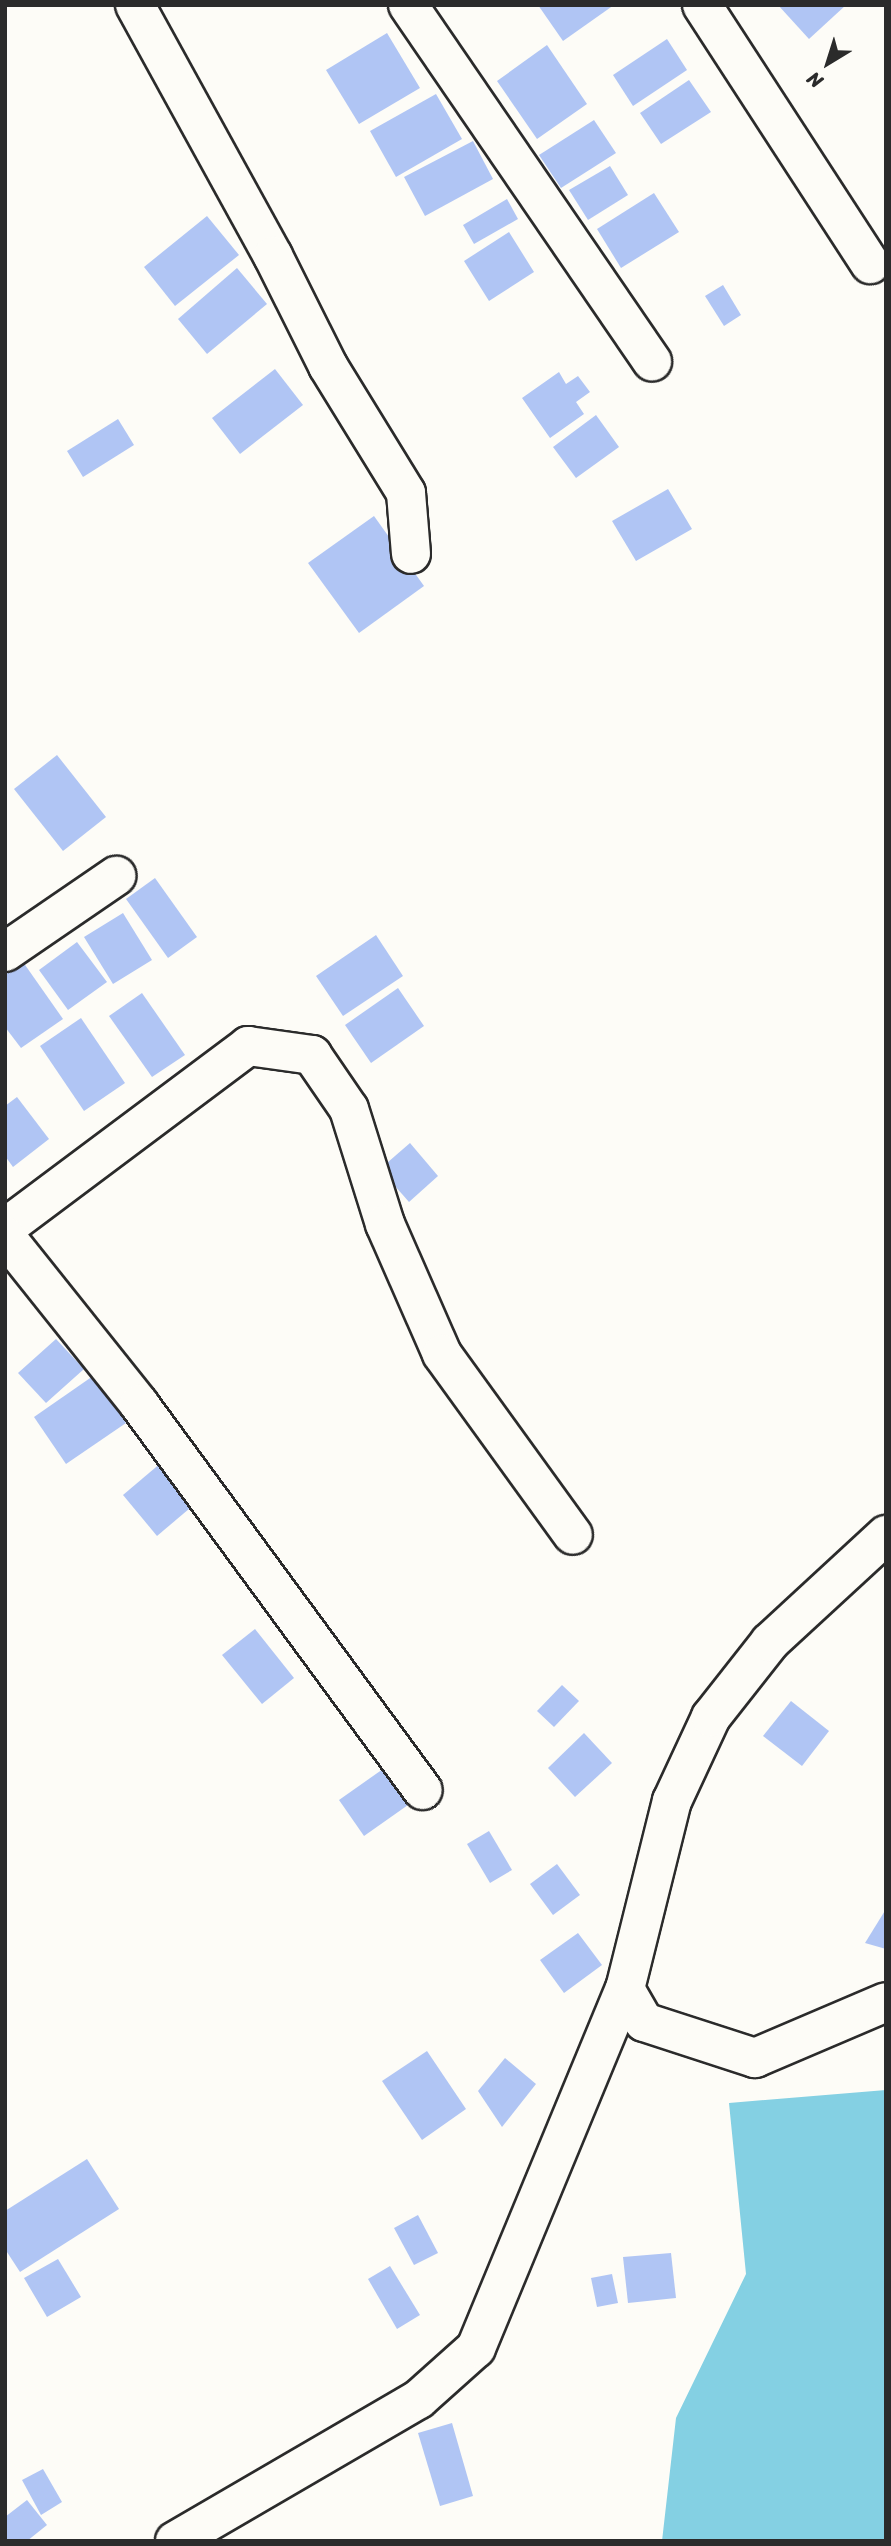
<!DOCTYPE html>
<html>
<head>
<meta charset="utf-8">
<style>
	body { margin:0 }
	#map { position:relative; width:891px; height:2546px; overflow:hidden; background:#fdfcf7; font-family:Sriracha,sans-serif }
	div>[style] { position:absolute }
	.water>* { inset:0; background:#84d0e3 }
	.building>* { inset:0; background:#b0c5f4 }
	.roads { filter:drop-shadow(2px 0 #2b2b2b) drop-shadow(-2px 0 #2b2b2b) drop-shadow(0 2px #2b2b2b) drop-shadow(0 -2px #2b2b2b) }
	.minor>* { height:38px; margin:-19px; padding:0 19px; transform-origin:19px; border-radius:19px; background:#fdfcf7 }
	.secondary>* { height:38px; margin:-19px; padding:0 19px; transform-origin:19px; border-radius:19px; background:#fdfcf7 }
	span { translate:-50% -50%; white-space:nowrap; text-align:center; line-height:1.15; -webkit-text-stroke:5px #fdfcf7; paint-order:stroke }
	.frame { position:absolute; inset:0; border:7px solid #2b2b2b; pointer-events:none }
	.north { position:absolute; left:793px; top:28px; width:70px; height:70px; -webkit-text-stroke:5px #fdfcf7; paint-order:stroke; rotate:218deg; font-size:19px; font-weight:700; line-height:28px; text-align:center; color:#2b2b2b }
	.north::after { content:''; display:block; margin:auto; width:24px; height:32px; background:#2b2b2b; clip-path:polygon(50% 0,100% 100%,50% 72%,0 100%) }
</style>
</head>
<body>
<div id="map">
	<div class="water">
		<i style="clip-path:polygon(886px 2090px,886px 2541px,662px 2541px,676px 2418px,746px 2274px,729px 2103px)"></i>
	</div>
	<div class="building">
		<i style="clip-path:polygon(538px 5px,614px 5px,563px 41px)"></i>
		<i style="clip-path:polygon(778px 5px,846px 5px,809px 39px)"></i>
		<i style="clip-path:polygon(387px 33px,420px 88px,359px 124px,326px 70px)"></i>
		<i style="clip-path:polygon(667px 39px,687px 70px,633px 106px,613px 75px)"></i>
		<i style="clip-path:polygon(547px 45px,587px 104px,537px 139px,497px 81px)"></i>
		<i style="clip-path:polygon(689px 80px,711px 112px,661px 144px,640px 113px)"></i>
		<i style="clip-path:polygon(436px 94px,462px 139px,396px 177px,370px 131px)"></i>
		<i style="clip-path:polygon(594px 120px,616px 153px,561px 188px,539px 155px)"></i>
		<i style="clip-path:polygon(473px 141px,493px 179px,425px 216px,404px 177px)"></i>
		<i style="clip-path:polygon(610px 166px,628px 195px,588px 220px,569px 190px)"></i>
		<i style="clip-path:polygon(654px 193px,679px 232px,621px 268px,597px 229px)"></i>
		<i style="clip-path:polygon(507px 199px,518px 219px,474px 244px,463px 225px)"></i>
		<i style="clip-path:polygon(207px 216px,239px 255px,175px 306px,144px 267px)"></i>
		<i style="clip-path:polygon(509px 232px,534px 272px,489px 301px,464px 261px)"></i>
		<i style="clip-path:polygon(237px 268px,267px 304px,207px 354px,178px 319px)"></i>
		<i style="clip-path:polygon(723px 285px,741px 315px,724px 326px,705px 296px)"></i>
		<i style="clip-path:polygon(275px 369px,303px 405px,240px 454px,212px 418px)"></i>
		<i style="clip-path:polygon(559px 372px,566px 384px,578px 376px,590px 392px,576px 402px,584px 414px,550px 438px,522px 398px)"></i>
		<i style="clip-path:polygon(596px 415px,619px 447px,576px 478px,553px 447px)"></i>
		<i style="clip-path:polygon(118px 419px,134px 445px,83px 477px,67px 451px)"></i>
		<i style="clip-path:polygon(668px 489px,692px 529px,636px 561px,612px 521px)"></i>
		<i style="clip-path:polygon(374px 516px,424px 586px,359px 633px,308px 563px)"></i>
		<i style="clip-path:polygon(57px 755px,106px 817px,63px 851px,14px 789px)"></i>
		<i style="clip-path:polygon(155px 878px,197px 937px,168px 958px,126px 899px)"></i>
		<i style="clip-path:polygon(123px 913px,152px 960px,113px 984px,84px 937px)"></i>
		<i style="clip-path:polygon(376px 935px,403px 976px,343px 1016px,316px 976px)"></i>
		<i style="clip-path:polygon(77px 942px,107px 982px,68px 1010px,39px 970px)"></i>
		<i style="clip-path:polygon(23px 962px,63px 1019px,21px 1048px,5px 1027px,5px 975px)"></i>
		<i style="clip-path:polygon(398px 988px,424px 1026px,371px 1063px,345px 1025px)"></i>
		<i style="clip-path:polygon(142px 993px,185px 1055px,152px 1077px,109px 1016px)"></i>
		<i style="clip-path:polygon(81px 1018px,125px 1083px,84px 1111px,40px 1046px)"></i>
		<i style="clip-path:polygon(17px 1097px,49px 1139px,13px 1167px,5px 1156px,5px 1106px)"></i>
		<i style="clip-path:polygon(410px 1143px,438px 1176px,409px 1202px,380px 1169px)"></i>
		<i style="clip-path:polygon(56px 1339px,84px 1369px,46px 1403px,18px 1373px)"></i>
		<i style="clip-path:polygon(93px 1376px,126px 1423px,66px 1464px,34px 1417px)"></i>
		<i style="clip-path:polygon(162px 1462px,196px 1503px,157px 1536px,123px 1495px)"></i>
		<i style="clip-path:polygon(255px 1629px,294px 1678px,262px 1704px,222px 1655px)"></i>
		<i style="clip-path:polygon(562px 1685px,579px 1701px,554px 1727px,537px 1711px)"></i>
		<i style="clip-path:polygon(791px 1701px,829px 1731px,802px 1766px,763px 1736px)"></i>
		<i style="clip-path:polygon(584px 1733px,612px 1763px,575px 1797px,548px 1768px)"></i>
		<i style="clip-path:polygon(383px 1769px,408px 1805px,364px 1836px,339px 1800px)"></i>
		<i style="clip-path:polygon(489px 1831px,512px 1870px,490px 1883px,467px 1844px)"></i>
		<i style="clip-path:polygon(557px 1864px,580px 1895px,553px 1915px,530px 1884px)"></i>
		<i style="clip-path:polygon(886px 1909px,886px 1949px,865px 1943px)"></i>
		<i style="clip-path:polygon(578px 1933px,602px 1965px,564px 1993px,540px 1960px)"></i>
		<i style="clip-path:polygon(427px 2051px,466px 2109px,422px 2140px,382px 2081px)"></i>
		<i style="clip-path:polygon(505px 2058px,536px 2084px,502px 2127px,478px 2091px)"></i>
		<i style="clip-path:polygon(87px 2159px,119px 2209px,20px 2272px,5px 2249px,5px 2211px)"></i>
		<i style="clip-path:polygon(418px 2215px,438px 2253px,414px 2265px,394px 2228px)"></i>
		<i style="clip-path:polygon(671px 2253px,676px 2298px,628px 2303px,623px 2257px)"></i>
		<i style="clip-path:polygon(58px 2259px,81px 2297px,47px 2317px,24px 2278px)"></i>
		<i style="clip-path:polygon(390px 2266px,420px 2315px,397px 2329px,368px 2279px)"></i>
		<i style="clip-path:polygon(612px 2274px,618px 2303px,597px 2307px,591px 2278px)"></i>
		<i style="clip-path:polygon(452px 2423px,473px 2496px,440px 2506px,418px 2433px)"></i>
		<i style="clip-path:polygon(43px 2469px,62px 2502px,41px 2515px,22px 2480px)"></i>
		<i style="clip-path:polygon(27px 2500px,47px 2525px,27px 2541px,5px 2541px,5px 2517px)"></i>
	</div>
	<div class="roads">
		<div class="minor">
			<i style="left:135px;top:5px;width:286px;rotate:61.2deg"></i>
			<i style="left:273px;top:256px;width:123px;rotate:63.4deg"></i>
			<i style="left:328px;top:366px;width:149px;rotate:58.4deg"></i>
			<i style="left:406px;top:493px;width:61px;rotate:85.3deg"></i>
			<i style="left:408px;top:5px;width:432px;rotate:55.6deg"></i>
			<i style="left:702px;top:5px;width:309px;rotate:57deg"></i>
			<i style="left:5px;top:952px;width:135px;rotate:-34.4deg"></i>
			<i style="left:5px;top:1228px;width:304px;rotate:-36.8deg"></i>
			<i style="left:248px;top:1046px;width:65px;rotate:8deg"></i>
			<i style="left:312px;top:1055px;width:65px;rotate:55.6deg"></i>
			<i style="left:349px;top:1109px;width:121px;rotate:72.6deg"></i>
			<i style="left:385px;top:1224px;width:142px;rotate:66.3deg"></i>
			<i style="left:442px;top:1354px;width:223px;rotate:54.1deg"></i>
			<i style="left:5px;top:1236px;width:215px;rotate:51.4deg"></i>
			<i style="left:139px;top:1404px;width:479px;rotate:53.7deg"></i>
			<i style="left:625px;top:1989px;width:38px;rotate:60deg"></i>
			<i style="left:644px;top:2022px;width:117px;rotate:18deg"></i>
			<i style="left:755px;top:2058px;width:142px;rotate:-23.1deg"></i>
		</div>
		<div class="secondary">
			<i style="left:175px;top:2541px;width:282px;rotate:-30.2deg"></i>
			<i style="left:419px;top:2399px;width:76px;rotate:-41.8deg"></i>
			<i style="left:476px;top:2348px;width:389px;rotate:-67.5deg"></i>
			<i style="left:625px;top:1989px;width:194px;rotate:-76deg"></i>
			<i style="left:672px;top:1801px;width:93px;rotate:-65.1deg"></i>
			<i style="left:711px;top:1717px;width:95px;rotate:-51.8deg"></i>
			<i style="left:770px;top:1642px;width:158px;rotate:-42.7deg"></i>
		</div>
	</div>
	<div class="frame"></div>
	<div class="north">N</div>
</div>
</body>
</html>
